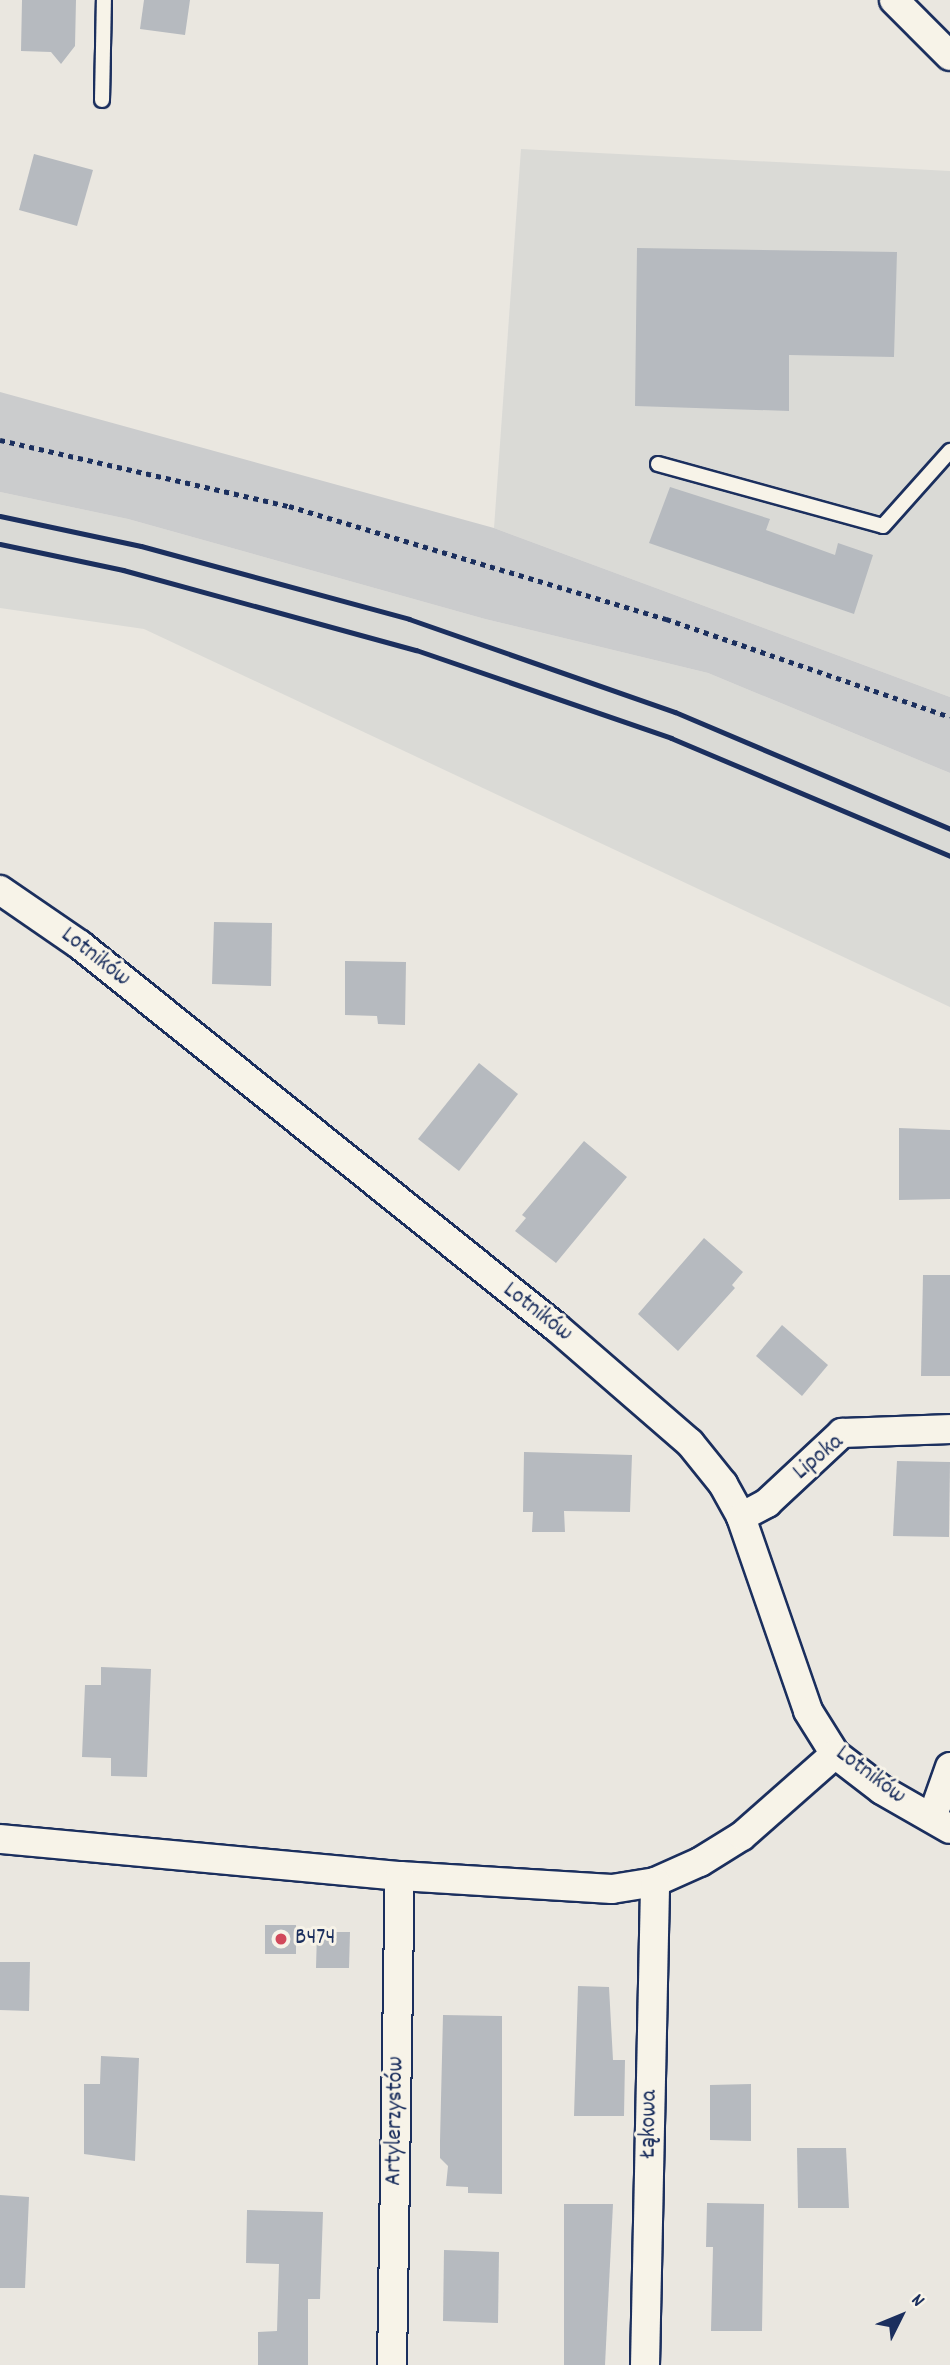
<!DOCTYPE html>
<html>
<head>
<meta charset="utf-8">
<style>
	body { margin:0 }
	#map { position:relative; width:950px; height:2365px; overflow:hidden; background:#eae7e0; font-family:Dekko,sans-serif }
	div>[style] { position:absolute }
	.built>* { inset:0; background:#dadad6 }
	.green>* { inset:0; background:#cbcccd }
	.building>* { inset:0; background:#b6babf }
	.path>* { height:4.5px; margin-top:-2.25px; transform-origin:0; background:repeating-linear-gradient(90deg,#1b2f5e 0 5px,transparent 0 10px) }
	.roads { filter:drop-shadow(2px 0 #1b2f5e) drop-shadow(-2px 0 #1b2f5e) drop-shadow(0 2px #1b2f5e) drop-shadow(0 -2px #1b2f5e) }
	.lane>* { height:14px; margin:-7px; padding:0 7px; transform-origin:7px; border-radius:7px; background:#f7f3e8 }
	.street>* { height:28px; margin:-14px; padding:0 14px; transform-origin:14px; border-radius:14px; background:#f7f3e8 }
	.rail>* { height:5px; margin:-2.5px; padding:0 2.5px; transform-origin:2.5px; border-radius:2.5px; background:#1b2f5e }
	.dots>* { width:19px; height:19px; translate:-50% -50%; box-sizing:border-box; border:4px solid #f7f3e8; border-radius:50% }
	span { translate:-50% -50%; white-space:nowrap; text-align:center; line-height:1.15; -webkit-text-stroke:6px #f7f3e8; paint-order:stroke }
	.street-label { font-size:24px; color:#1b2f5e }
	.poi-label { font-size:24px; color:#1b2f5e }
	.left { translate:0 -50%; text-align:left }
	.north { position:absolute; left:866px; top:2281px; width:70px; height:70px; -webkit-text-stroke:5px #f7f3e8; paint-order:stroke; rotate:47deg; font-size:19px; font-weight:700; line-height:28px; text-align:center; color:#1b2f5e }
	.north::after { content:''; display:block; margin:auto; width:24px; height:32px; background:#1b2f5e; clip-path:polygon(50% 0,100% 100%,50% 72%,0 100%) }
</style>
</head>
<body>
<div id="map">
	<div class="built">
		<i style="clip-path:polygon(521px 149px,950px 171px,950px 697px,494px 528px)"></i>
		<i style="clip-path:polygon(0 492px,128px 519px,485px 619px,708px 673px,950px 773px,950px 1007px,144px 629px,0 608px)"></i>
	</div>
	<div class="green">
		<i style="clip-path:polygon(0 392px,494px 528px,950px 697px,950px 773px,708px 673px,485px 619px,128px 519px,0 492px)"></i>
	</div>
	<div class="building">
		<i style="clip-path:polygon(22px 0,76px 0,75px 46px,61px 64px,51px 52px,21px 51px)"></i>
		<i style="clip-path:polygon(144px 0,190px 0,185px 35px,140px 29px)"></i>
		<i style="clip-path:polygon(34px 154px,93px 170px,77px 226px,19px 210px)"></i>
		<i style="clip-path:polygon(637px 248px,897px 252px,894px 357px,789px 355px,789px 411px,635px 406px)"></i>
		<i style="clip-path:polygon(670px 487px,770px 519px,766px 530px,835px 555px,838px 543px,873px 555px,854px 614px,649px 543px)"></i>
		<i style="clip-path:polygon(214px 922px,272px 923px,271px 986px,212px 984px)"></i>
		<i style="clip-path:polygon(345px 961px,406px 962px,405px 1025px,378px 1024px,377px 1016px,345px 1015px)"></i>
		<i style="clip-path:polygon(479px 1063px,518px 1094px,459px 1171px,418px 1139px)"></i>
		<i style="clip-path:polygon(899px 1128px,950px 1130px,950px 1199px,899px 1200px)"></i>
		<i style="clip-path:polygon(584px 1141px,627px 1177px,556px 1263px,515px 1231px,526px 1218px,522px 1215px)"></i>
		<i style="clip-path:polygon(704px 1238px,743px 1272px,732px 1285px,735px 1288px,678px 1351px,638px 1314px)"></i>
		<i style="clip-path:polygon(923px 1275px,950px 1275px,950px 1376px,921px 1376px)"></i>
		<i style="clip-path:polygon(782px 1325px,828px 1365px,802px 1396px,756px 1356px)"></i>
		<i style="clip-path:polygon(524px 1452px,632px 1455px,630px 1512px,564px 1511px,565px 1532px,532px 1532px,533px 1512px,523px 1512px)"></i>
		<i style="clip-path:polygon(897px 1461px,950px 1462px,949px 1537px,893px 1536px)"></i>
		<i style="clip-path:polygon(101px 1667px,151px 1669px,147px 1777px,111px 1776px,111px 1758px,82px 1757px,85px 1685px,101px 1685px)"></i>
		<i style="clip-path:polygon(265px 1925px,296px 1925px,296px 1954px,265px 1954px)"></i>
		<i style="clip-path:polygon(317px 1932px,350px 1932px,349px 1968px,316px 1968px)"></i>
		<i style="clip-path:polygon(0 1962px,30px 1962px,29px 2011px,0 2010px)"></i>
		<i style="clip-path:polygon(578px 1986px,609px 1987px,613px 2060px,625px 2060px,624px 2116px,574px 2116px)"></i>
		<i style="clip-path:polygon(443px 2015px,502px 2016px,502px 2194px,468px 2193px,468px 2187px,446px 2186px,448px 2166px,440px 2158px,440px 2141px)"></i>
		<i style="clip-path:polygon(101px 2056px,139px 2058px,135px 2161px,84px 2154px,84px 2084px,100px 2084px)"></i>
		<i style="clip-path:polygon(751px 2084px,751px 2141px,710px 2140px,710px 2085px)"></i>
		<i style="clip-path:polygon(797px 2148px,846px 2148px,849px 2208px,798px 2208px)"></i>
		<i style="clip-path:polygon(0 2195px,29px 2197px,25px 2288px,0 2288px)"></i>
		<i style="clip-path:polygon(707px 2203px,764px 2204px,762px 2331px,711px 2331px,713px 2247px,706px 2247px)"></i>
		<i style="clip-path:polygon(564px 2204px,613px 2204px,605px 2365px,564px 2365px)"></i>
		<i style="clip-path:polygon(247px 2210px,323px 2212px,320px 2299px,308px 2299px,308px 2365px,258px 2365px,258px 2332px,277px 2331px,279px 2264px,246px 2263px)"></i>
		<i style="clip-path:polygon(444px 2250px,499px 2252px,498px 2323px,443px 2321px)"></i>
	</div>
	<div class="path">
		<i style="left:0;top:440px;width:296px;rotate:12.9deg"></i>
		<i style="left:289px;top:506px;width:394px;rotate:16.7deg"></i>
		<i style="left:666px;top:619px;width:300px;rotate:19deg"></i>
	</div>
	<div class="roads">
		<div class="lane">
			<i style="left:102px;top:100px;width:100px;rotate:-88.9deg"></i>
			<i style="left:658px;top:464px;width:233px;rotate:15.4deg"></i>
			<i style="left:883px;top:526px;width:101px;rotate:-48.2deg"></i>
		</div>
		<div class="street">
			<i style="left:894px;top:0;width:79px;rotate:45deg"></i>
			<i style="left:0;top:890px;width:97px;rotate:34.5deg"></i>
			<i style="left:80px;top:945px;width:610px;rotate:38.75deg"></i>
			<i style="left:556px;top:1327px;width:177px;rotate:40.9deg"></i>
			<i style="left:690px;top:1443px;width:53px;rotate:51.2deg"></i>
			<i style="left:723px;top:1484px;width:38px;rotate:61deg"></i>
			<i style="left:741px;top:1517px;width:205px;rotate:70.9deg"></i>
			<i style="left:808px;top:1711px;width:51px;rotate:57.9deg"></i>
			<i style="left:835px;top:1754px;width:59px;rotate:37.5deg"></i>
			<i style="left:882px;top:1790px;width:78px;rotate:29.8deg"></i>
			<i style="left:741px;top:1517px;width:30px;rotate:-28deg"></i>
			<i style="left:767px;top:1503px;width:103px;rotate:-43deg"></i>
			<i style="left:842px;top:1433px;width:108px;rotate:-2.1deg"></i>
			<i style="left:932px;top:1818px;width:54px;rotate:-70.6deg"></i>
			<i style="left:0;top:1839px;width:402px;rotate:5.3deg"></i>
			<i style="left:400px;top:1876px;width:212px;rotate:3.5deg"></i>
			<i style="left:612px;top:1889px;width:44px;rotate:-9.2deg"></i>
			<i style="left:655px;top:1882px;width:49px;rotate:-24deg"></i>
			<i style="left:700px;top:1862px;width:49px;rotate:-31.8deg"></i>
			<i style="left:742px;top:1836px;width:124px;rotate:-41.4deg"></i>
			<i style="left:392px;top:2365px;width:489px;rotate:-89.1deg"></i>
			<i style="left:645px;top:2365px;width:483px;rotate:-88.8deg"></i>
		</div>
	</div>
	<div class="rail">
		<i style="left:0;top:516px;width:144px;rotate:12deg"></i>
		<i style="left:141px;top:546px;width:278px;rotate:15.2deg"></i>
		<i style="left:409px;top:619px;width:282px;rotate:19.3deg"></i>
		<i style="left:675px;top:712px;width:299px;rotate:23deg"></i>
		<i style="left:0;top:544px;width:126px;rotate:11.9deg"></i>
		<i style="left:123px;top:570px;width:304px;rotate:15.3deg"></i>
		<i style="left:416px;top:650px;width:270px;rotate:19deg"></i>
		<i style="left:671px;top:738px;width:303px;rotate:22.9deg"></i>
	</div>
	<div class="dots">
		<i style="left:281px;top:1939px;background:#d1495b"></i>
	</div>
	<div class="street-label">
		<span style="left:95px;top:958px;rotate:38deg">Lotników</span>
		<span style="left:537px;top:1313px;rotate:38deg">Lotników</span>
		<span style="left:819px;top:1458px;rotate:-40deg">Lipoka</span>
		<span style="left:870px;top:1776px;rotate:37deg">Lotników</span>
		<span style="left:396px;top:2121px;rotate:-89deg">Artylerzystów</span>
		<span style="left:650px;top:2124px;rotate:-89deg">Łąkowa</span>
	</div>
	<div class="poi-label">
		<span class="left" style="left:295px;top:1939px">B474</span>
	</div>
	<div class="north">N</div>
</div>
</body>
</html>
